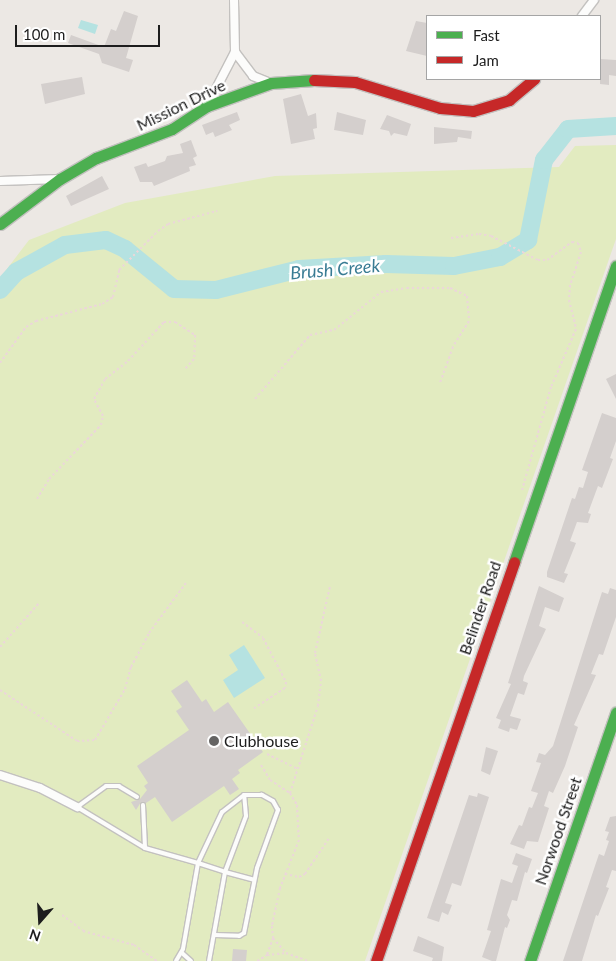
<!DOCTYPE html>
<html>
<head>
<meta charset="utf-8">
<style>
	body { margin:0 }
	#map { position:relative; width:616px; height:961px; overflow:hidden; background:#ece8e4; font-family:Lato,sans-serif }
	div>[style] { position:absolute }
	.grass>* { inset:0; background:#e2ebc0 }
	.water>* { inset:0; background:#b5e2e1 }
	.river>* { height:18px; margin:-9px; padding:0 9px; transform-origin:9px; border-radius:9px; background:#b5e2e1 }
	.building>* { inset:0; background:#d4cfcd }
	.path>* { height:2px; margin-top:-1px; transform-origin:0; background:repeating-linear-gradient(90deg,#ebd7d9 0 2.5px,transparent 0 5px) }
	.roads { filter:drop-shadow(1px 0 #c3c1bf) drop-shadow(-1px 0 #c3c1bf) drop-shadow(0 1px #c3c1bf) drop-shadow(0 -1px #c3c1bf) }
	.lane>* { height:4px; margin:-2px; padding:0 2px; transform-origin:2px; border-radius:2px; background:#fcfcfb }
	.street>* { height:8px; margin:-4px; padding:0 4px; transform-origin:4px; border-radius:4px; background:#fcfcfb }
	.fast>* { height:11px; margin:-5.5px; padding:0 5.5px; transform-origin:5.5px; border-radius:5.5px; background:#4caf50 }
	.jam>* { height:11px; margin:-5.5px; padding:0 5.5px; transform-origin:5.5px; border-radius:5.5px; background:#c62828 }
	.dots>* { width:14px; height:14px; translate:-50% -50%; box-sizing:border-box; border:2px solid #fff; border-radius:50% }
	span { translate:-50% -50%; white-space:nowrap; text-align:center; line-height:1.15; -webkit-text-stroke:5px #fff; paint-order:stroke }
	.street-label { font-size:16px; color:#1d1d1d }
	.poi-label { font-size:16px; color:#1d1d1d }
	.left { translate:0 -50%; text-align:left }
	.water-label { font-size:18px; color:#387b93; font-style:italic }
	.legend { position:absolute; left:426px; top:15px; width:175px; height:65px; box-sizing:border-box; background:#fff; border:1px solid #a5a5a5; margin:0; padding:6px 9px; list-style:none; font-size:15px; color:#1d1d1d }
	.legend li { display:flex; align-items:center; gap:10px; height:25px }
	.legend b { width:25px; border:1px solid #a5a5a5 }
	.north { position:absolute; left:15px; top:896px; width:50px; height:50px; -webkit-text-stroke:4px #fff; paint-order:stroke; rotate:199deg; font-size:14px; font-weight:700; line-height:20px; text-align:center; color:#1d1d1d }
	.north::after { content:''; display:block; margin:auto; width:18px; height:22px; background:#1d1d1d; clip-path:polygon(50% 0,100% 100%,50% 72%,0 100%) }
	.scale { position:absolute; left:15px; top:25px; width:145px; height:22px; box-sizing:border-box; border:2px solid #1d1d1d; border-top:0; padding-left:6px; font-size:15px; line-height:18px; white-space:nowrap; color:#1d1d1d; -webkit-text-stroke:4px #fff; paint-order:stroke }
</style>
</head>
<body>
<div id="map">
	<div class="grass">
		<i style="clip-path:polygon(616px 145px,616px 239px,365px 961px,0 961px,0 278px,29px 240px,125px 203px,275px 176px,559px 167px,575px 146px)"></i>
	</div>
	<div class="water">
		<i style="clip-path:polygon(81px 20px,98px 25px,95px 34px,78px 28px)"></i>
		<i style="clip-path:polygon(244px 645px,265px 678px,234px 698px,223px 680px,238px 670px,229px 655px)"></i>
	</div>
	<div class="river">
		<i style="left:0;top:290px;width:24px;rotate:-48deg"></i>
		<i style="left:16px;top:272px;width:56px;rotate:-28.9deg"></i>
		<i style="left:65px;top:245px;width:41px;rotate:-7deg"></i>
		<i style="left:106px;top:240px;width:21px;rotate:25deg"></i>
		<i style="left:125px;top:249px;width:63px;rotate:39.2deg"></i>
		<i style="left:174px;top:289px;width:42px;rotate:1.4deg"></i>
		<i style="left:216px;top:290px;width:86px;rotate:-14.2deg"></i>
		<i style="left:299px;top:269px;width:87px;rotate:-3.3deg"></i>
		<i style="left:386px;top:264px;width:68px;rotate:1.7deg"></i>
		<i style="left:454px;top:266px;width:47px;rotate:-11.1deg"></i>
		<i style="left:500px;top:257px;width:33px;rotate:-31deg"></i>
		<i style="left:528px;top:240px;width:82px;rotate:-78.7deg"></i>
		<i style="left:544px;top:160px;width:39px;rotate:-52deg"></i>
		<i style="left:568px;top:129px;width:48px;rotate:-3.6deg"></i>
	</div>
	<div class="building">
		<i style="clip-path:polygon(124px 11px,138px 16px,126px 58px,133px 60px,129px 72px,102px 63px,99px 54px,68px 43px,71px 35px,104px 47px,111px 29px,116px 31px)"></i>
		<i style="clip-path:polygon(416px 21px,427px 23px,427px 56px,406px 51px)"></i>
		<i style="clip-path:polygon(600px 59px,616px 60px,616px 76px,609px 75px,609px 85px,600px 84px)"></i>
		<i style="clip-path:polygon(82px 77px,85px 94px,45px 104px,41px 84px)"></i>
		<i style="clip-path:polygon(301px 94px,308px 116px,316px 113px,317px 128px,313px 129px,315px 139px,291px 144px,283px 99px)"></i>
		<i style="clip-path:polygon(237px 112px,240px 120px,229px 125px,232px 130px,215px 137px,213px 132px,206px 135px,202px 125px)"></i>
		<i style="clip-path:polygon(337px 112px,366px 120px,363px 135px,334px 130px)"></i>
		<i style="clip-path:polygon(387px 115px,411px 124px,407px 136px,394px 133px,391px 136px,389px 131px,380px 129px)"></i>
		<i style="clip-path:polygon(434px 127px,472px 131px,471px 139px,458px 137px,457px 142px,434px 144px)"></i>
		<i style="clip-path:polygon(191px 140px,197px 156px,193px 158px,196px 165px,189px 167px,190px 171px,154px 186px,152px 182px,140px 182px,134px 167px,146px 163px,148px 167px,165px 161px,167px 156px,183px 153px,180px 144px)"></i>
		<i style="clip-path:polygon(102px 176px,109px 189px,71px 206px,66px 196px)"></i>
		<i style="clip-path:polygon(616px 374px,616px 399px,606px 379px)"></i>
		<i style="clip-path:polygon(602px 413px,616px 418px,616px 441px,610px 458px,613px 459px,602px 488px,598px 486px,588px 513px,591px 514px,588px 523px,577px 522px,570px 541px,576px 543px,564px 573px,568px 574px,564px 583px,547px 577px,547px 572px,572px 498px,575px 499px,579px 487px,583px 488px,588px 472px,582px 470px)"></i>
		<i style="clip-path:polygon(539px 586px,564px 598px,559px 612px,545px 607px,539px 626px,546px 629px,524px 676px,523px 681px,528px 683px,524px 695px,518px 693px,510px 716px,521px 719px,517px 730px,510px 728px,509px 732px,498px 728px,501px 720px,496px 718px,511px 684px,508px 683px)"></i>
		<i style="clip-path:polygon(610px 588px,616px 590px,616px 617px,603px 655px,599px 654px,591px 674px,596px 675px,574px 725px,578px 727px,565px 766px,553px 793px,549px 791px,544px 806px,549px 808px,538px 842px,527px 841px,524px 849px,510px 844px,519px 825px,522px 826px,529px 807px,532px 808px,538px 793px,531px 791px,541px 763px,536px 762px,539px 753px,545px 755px,553px 746px,602px 592px,608px 594px)"></i>
		<i style="clip-path:polygon(187px 680px,202px 702px,206px 699px,214px 712px,228px 702px,263px 752px,238px 770px,240px 773px,232px 779px,239px 789px,230px 795px,224px 786px,172px 822px,155px 797px,146px 803px,141px 802px,136px 810px,131px 802px,140px 799px,147px 790px,144px 786px,148px 783px,137px 766px,189px 730px,176px 711px,182px 707px,171px 691px)"></i>
		<i style="clip-path:polygon(486px 747px,498px 751px,490px 775px,481px 771px)"></i>
		<i style="clip-path:polygon(478px 793px,489px 797px,461px 886px,452px 883px,445px 903px,452px 905px,448px 915px,442px 912px,439px 922px,427px 918px,469px 795px,477px 797px)"></i>
		<i style="clip-path:polygon(616px 816px,616px 871px,612px 870px,606px 887px,609px 888px,598px 916px,596px 915px,582px 961px,563px 961px,599px 854px,604px 856px,609px 841px,606px 840px,609px 832px,605px 831px,610px 817px)"></i>
		<i style="clip-path:polygon(516px 853px,532px 859px,527px 873px,525px 872px,517px 901px,512px 900px,507px 915px,510px 920px,507px 928px,505px 927px,496px 961px,492px 961px,482px 957px,491px 931px,487px 930px,501px 879px,512px 883px,518px 866px,512px 864px)"></i>
		<i style="clip-path:polygon(418px 936px,444px 947px,442px 961px,432px 961px,433px 958px,413px 951px)"></i>
		<i style="clip-path:polygon(233px 949px,247px 950px,246px 961px,232px 961px)"></i>
	</div>
	<div class="path">
		<i style="left:451px;top:238px;width:28px;rotate:-8deg"></i>
		<i style="left:479px;top:234px;width:12px;rotate:9deg"></i>
		<i style="left:491px;top:236px;width:53px;rotate:27.1deg"></i>
		<i style="left:538px;top:260px;width:9px"></i>
		<i style="left:547px;top:260px;width:31px;rotate:-36deg"></i>
		<i style="left:572px;top:242px;width:6px;rotate:9deg"></i>
		<i style="left:578px;top:243px;width:9px;rotate:72deg"></i>
		<i style="left:581px;top:252px;width:35px;rotate:108deg"></i>
		<i style="left:570px;top:285px;width:15px;rotate:94deg"></i>
		<i style="left:569px;top:300px;width:30px;rotate:76deg"></i>
		<i style="left:576px;top:329px;width:63px;rotate:113.3deg"></i>
		<i style="left:551px;top:387px;width:107px;rotate:105.7deg"></i>
		<i style="left:0;top:363px;width:44px;rotate:-54.2deg"></i>
		<i style="left:26px;top:327px;width:12px;rotate:-31deg"></i>
		<i style="left:36px;top:321px;width:68px;rotate:-14.4deg"></i>
		<i style="left:102px;top:304px;width:13px;rotate:-32deg"></i>
		<i style="left:113px;top:297px;width:28px;rotate:-77deg"></i>
		<i style="left:119px;top:270px;width:55px;rotate:-45deg"></i>
		<i style="left:158px;top:231px;width:12px;rotate:-35deg"></i>
		<i style="left:168px;top:224px;width:51px;rotate:-14.9deg"></i>
		<i style="left:255px;top:399px;width:84px;rotate:-49.3deg"></i>
		<i style="left:310px;top:335px;width:25px;rotate:-12deg"></i>
		<i style="left:334px;top:330px;width:60px;rotate:-39deg"></i>
		<i style="left:381px;top:292px;width:26px;rotate:-9deg"></i>
		<i style="left:407px;top:288px;width:43px"></i>
		<i style="left:450px;top:288px;width:19px;rotate:25deg"></i>
		<i style="left:467px;top:296px;width:25px;rotate:85deg"></i>
		<i style="left:469px;top:321px;width:31px;rotate:122deg"></i>
		<i style="left:453px;top:347px;width:38px;rotate:110deg"></i>
		<i style="left:37px;top:499px;width:23px;rotate:-59deg"></i>
		<i style="left:49px;top:479px;width:75px;rotate:-46.1deg"></i>
		<i style="left:101px;top:425px;width:9px;rotate:-77deg"></i>
		<i style="left:103px;top:416px;width:19px;rotate:-118deg"></i>
		<i style="left:94px;top:399px;width:23px;rotate:-61deg"></i>
		<i style="left:105px;top:379px;width:29px;rotate:-38deg"></i>
		<i style="left:128px;top:361px;width:53px;rotate:-47.3deg"></i>
		<i style="left:164px;top:322px;width:11px"></i>
		<i style="left:175px;top:322px;width:24px;rotate:33deg"></i>
		<i style="left:195px;top:335px;width:24px;rotate:92deg"></i>
		<i style="left:194px;top:359px;width:15px;rotate:132deg"></i>
		<i style="left:242px;top:622px;width:26px;rotate:37deg"></i>
		<i style="left:263px;top:638px;width:50px;rotate:62.4deg"></i>
		<i style="left:286px;top:682px;width:6px;rotate:99deg"></i>
		<i style="left:285px;top:688px;width:37px;rotate:147deg"></i>
		<i style="left:0;top:647px;width:59px;rotate:-48.4deg"></i>
		<i style="left:0;top:690px;width:92px;rotate:33.5deg"></i>
		<i style="left:77px;top:741px;width:18px;rotate:-3deg"></i>
		<i style="left:95px;top:740px;width:59px;rotate:-59.5deg"></i>
		<i style="left:125px;top:689px;width:23px;rotate:-75deg"></i>
		<i style="left:131px;top:667px;width:38px;rotate:-62deg"></i>
		<i style="left:149px;top:633px;width:62px;rotate:-53.5deg"></i>
		<i style="left:267px;top:754px;width:34px;rotate:26deg"></i>
		<i style="left:261px;top:765px;width:17px;rotate:59deg"></i>
		<i style="left:270px;top:780px;width:24px;rotate:33deg"></i>
		<i style="left:290px;top:793px;width:14px;rotate:60deg"></i>
		<i style="left:297px;top:805px;width:35px;rotate:87deg"></i>
		<i style="left:299px;top:840px;width:52px;rotate:111.6deg"></i>
		<i style="left:280px;top:888px;width:39px;rotate:102deg"></i>
		<i style="left:272px;top:926px;width:12px;rotate:85deg"></i>
		<i style="left:273px;top:938px;width:20px;rotate:49deg"></i>
		<i style="left:290px;top:793px;width:91px;rotate:-72.2deg"></i>
		<i style="left:318px;top:706px;width:25px;rotate:-83deg"></i>
		<i style="left:321px;top:681px;width:29px;rotate:-102deg"></i>
		<i style="left:315px;top:653px;width:69px;rotate:-77.4deg"></i>
		<i style="left:285px;top:874px;width:14px;rotate:12deg"></i>
		<i style="left:299px;top:877px;width:7px;rotate:-27deg"></i>
		<i style="left:305px;top:874px;width:43px;rotate:-56.3deg"></i>
		<i style="left:62px;top:915px;width:26px;rotate:37deg"></i>
		<i style="left:83px;top:931px;width:53px;rotate:15.4deg"></i>
		<i style="left:134px;top:945px;width:28px;rotate:35deg"></i>
		<i style="left:267px;top:954px;width:17px;rotate:-69deg"></i>
		<i style="left:257px;top:961px;width:12px;rotate:-31deg"></i>
		<i style="left:267px;top:955px;width:19px;rotate:-6deg"></i>
		<i style="left:286px;top:953px;width:23px;rotate:20deg"></i>
	</div>
	<div class="roads">
		<div class="lane">
			<i style="left:137px;top:797px;width:21px;rotate:-149deg"></i>
			<i style="left:119px;top:786px;width:13px;rotate:180deg"></i>
			<i style="left:106px;top:786px;width:36px;rotate:144deg"></i>
			<i style="left:77px;top:807px;width:79px;rotate:31.1deg"></i>
			<i style="left:145px;top:848px;width:55px;rotate:15.8deg"></i>
			<i style="left:198px;top:863px;width:87px;rotate:99.9deg"></i>
			<i style="left:183px;top:949px;width:14px;rotate:120deg"></i>
			<i style="left:143px;top:805px;width:43px;rotate:87.3deg"></i>
			<i style="left:215px;top:935px;width:24px;rotate:2deg"></i>
			<i style="left:239px;top:936px;width:6px;rotate:-31deg"></i>
			<i style="left:244px;top:933px;width:66px;rotate:-78.7deg"></i>
			<i style="left:257px;top:868px;width:62px;rotate:-70.1deg"></i>
			<i style="left:278px;top:810px;width:10px;rotate:-119deg"></i>
			<i style="left:273px;top:801px;width:13px;rotate:-151deg"></i>
			<i style="left:262px;top:795px;width:18px;rotate:180deg"></i>
			<i style="left:182px;top:953px;width:12px;rotate:42deg"></i>
			<i style="left:209px;top:961px;width:90px;rotate:-79.8deg"></i>
			<i style="left:225px;top:872px;width:60px;rotate:-69.4deg"></i>
			<i style="left:246px;top:816px;width:21px;rotate:-95deg"></i>
			<i style="left:244px;top:795px;width:28px;rotate:142deg"></i>
			<i style="left:222px;top:812px;width:56px;rotate:115.2deg"></i>
			<i style="left:198px;top:863px;width:28px;rotate:18deg"></i>
			<i style="left:225px;top:872px;width:30px;rotate:15deg"></i>
		</div>
		<div class="street">
			<i style="left:582px;top:16px;width:20px;rotate:-53deg"></i>
			<i style="left:235px;top:52px;width:30px;rotate:53deg"></i>
			<i style="left:253px;top:76px;width:18px;rotate:22deg"></i>
			<i style="left:207px;top:106px;width:61px;rotate:-62.6deg"></i>
			<i style="left:235px;top:52px;width:52px;rotate:-91.1deg"></i>
			<i style="left:0;top:181px;width:60px;rotate:-1.9deg"></i>
			<i style="left:0;top:775px;width:42px;rotate:18deg"></i>
			<i style="left:40px;top:788px;width:42px;rotate:27.2deg"></i>
		</div>
		<div class="fast">
			<i style="left:0;top:224px;width:75px;rotate:-36.9deg"></i>
			<i style="left:60px;top:179px;width:42px;rotate:-30.3deg"></i>
			<i style="left:96px;top:158px;width:81px;rotate:-20.9deg"></i>
			<i style="left:172px;top:129px;width:42px;rotate:-33.3deg"></i>
			<i style="left:207px;top:106px;width:68px;rotate:-19.8deg"></i>
			<i style="left:271px;top:83px;width:43px;rotate:-4deg"></i>
			<i style="left:514px;top:562px;width:313px;rotate:-71deg"></i>
			<i style="left:530px;top:961px;width:263px;rotate:-70.9deg"></i>
		</div>
		<div class="jam">
			<i style="left:314px;top:80px;width:41px;rotate:2.8deg"></i>
			<i style="left:355px;top:82px;width:89px;rotate:17deg"></i>
			<i style="left:440px;top:108px;width:33px;rotate:5deg"></i>
			<i style="left:473px;top:111px;width:38px;rotate:-17deg"></i>
			<i style="left:509px;top:100px;width:33px;rotate:-40deg"></i>
			<i style="left:376px;top:961px;width:422px;rotate:-70.9deg"></i>
		</div>
	</div>
	<div class="dots">
		<i style="left:214px;top:741px;background:#656463"></i>
	</div>
	<div class="street-label">
		<span style="left:181px;top:105px;rotate:-26deg">Mission Drive</span>
		<span style="left:480px;top:608px;rotate:-71deg">Belinder Road</span>
		<span style="left:558px;top:831px;rotate:-71deg">Norwood Street</span>
	</div>
	<div class="poi-label">
		<span class="left" style="left:224px;top:741px">Clubhouse</span>
	</div>
	<div class="water-label">
		<span style="left:335px;top:269px;rotate:-5deg">Brush Creek</span>
	</div>
	<ul class="legend">
	<li><b style="height:6px;background:#4caf50"></b>Fast</li>
	<li><b style="height:6px;background:#c62828"></b>Jam</li>
	</ul>
	<div class="north">N</div>
	<div class="scale">100 m</div>
</div>
</body>
</html>
